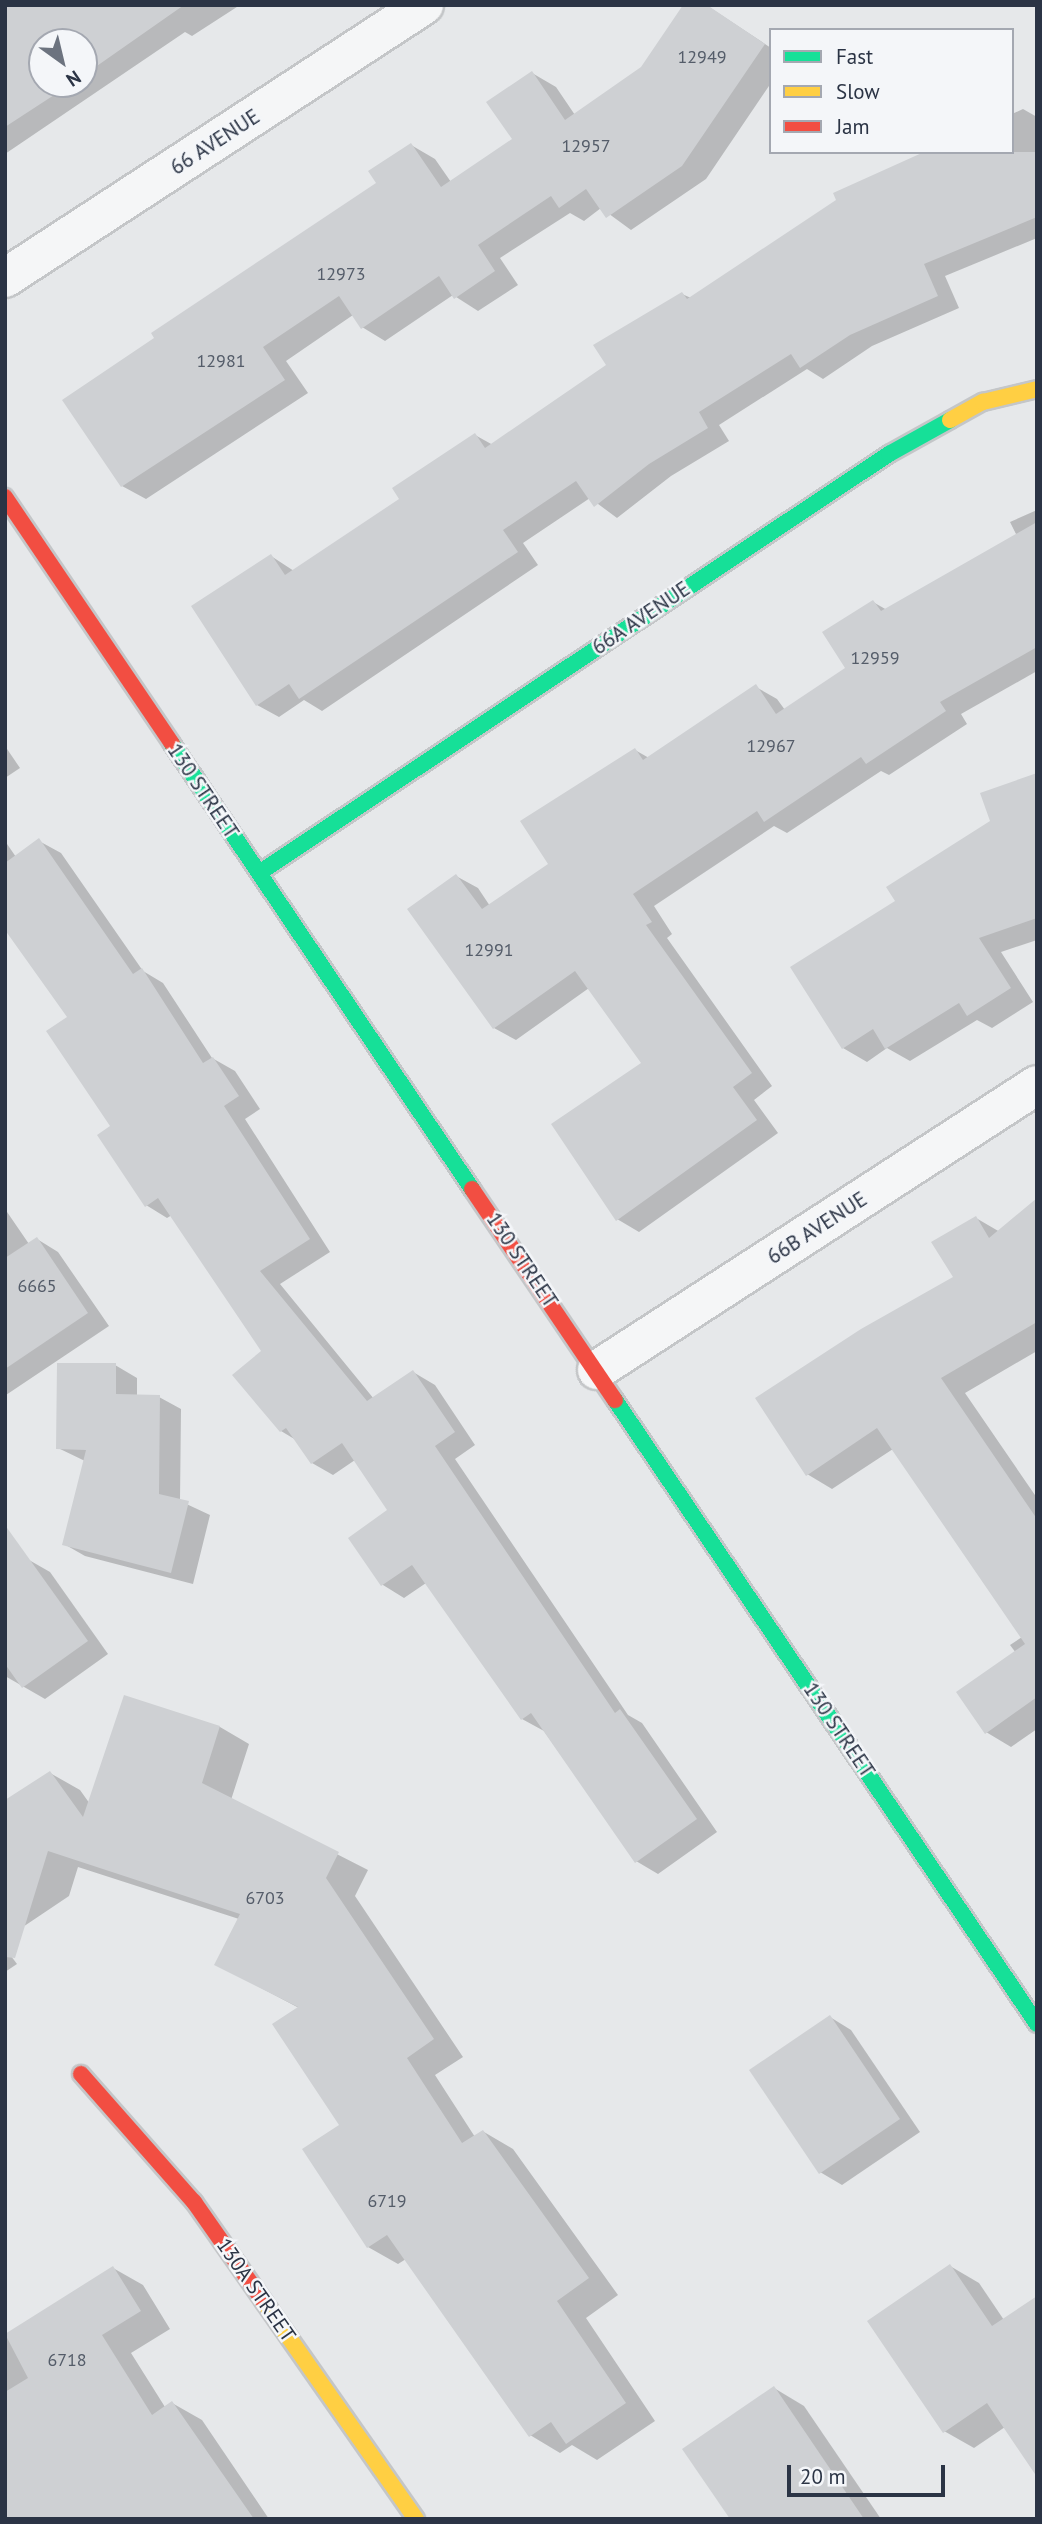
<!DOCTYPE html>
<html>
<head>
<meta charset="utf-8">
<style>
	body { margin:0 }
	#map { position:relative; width:1042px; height:2524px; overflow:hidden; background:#e6e8ea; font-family:"PT Sans",sans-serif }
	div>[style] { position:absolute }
	.shadow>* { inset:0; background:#0003 }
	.building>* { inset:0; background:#ced0d3 }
	.roads { filter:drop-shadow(2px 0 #c4c6c8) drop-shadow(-2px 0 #c4c6c8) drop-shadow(0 2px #c4c6c8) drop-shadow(0 -2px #c4c6c8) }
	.street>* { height:38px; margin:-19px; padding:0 19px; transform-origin:19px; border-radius:19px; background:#f5f6f7 }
	.fast>* { height:16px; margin:-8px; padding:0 8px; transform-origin:8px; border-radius:8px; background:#16e098 }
	.slow>* { height:16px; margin:-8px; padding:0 8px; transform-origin:8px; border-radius:8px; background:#ffcf43 }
	.jam>* { height:16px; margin:-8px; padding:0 8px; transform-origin:8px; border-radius:8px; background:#f24e42 }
	span { translate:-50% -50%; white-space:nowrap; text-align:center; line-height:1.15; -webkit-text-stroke:5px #f4f6f9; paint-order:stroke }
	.number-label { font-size:18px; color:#545c69 }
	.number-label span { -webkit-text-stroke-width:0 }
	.street-label { font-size:21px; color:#2b3445 }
	.frame { position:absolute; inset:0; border:7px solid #2b3445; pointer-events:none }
	.legend { position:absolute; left:769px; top:28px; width:245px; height:126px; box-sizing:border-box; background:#f4f6f9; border:2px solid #a4a8b1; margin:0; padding:9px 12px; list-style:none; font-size:21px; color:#2b3445 }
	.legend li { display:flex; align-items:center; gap:14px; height:35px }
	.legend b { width:35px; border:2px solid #a4a8b1 }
	.north { position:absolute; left:28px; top:28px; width:70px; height:70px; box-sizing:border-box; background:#f4f6f9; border:2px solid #a4a8b1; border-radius:50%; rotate:146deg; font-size:19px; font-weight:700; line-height:28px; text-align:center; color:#2b3445 }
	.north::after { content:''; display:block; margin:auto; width:24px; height:32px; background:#6c737f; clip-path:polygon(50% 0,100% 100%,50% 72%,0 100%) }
	.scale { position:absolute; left:787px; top:2465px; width:158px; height:32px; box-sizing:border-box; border:4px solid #2b3445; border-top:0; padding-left:9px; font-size:21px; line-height:24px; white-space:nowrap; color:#2b3445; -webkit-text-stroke:5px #f4f6f9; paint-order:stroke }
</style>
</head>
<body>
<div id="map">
	<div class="shadow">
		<i style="clip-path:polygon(evenodd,5px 5px,240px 5px,192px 36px,185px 32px,5px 154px,5px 5px,42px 42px,84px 42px,84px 84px,42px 84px,42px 42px)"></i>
		<i style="clip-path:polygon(706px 5px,771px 48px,771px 83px,706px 179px,631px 230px,601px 208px,584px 221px,570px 213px,500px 258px,518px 285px,478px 311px,453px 295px,385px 341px,362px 327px,353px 315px,286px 361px,308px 393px,146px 499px,122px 486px,411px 145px,435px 159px,451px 182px,514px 139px,532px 73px,556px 87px,575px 115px,642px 69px)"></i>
		<i style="clip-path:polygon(1023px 109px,1037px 117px,1037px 238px,945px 276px,959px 308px,872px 346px,823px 379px,807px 369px,719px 425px,729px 441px,671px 476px,617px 518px,590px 498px,523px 543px,538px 565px,322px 711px,304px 700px,279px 717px,257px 705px,271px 556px,294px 571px,401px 499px,475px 435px,493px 445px,608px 366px,682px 294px,691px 298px,1012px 152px,1012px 114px)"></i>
		<i style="clip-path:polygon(1037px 510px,1037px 671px,961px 714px,967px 724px,889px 775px,881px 771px,787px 833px,774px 826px,654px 906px,672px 934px,667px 938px,772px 1086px,754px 1100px,778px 1133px,639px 1232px,617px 1219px,643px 1064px,589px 988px,516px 1040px,494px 1028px,456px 876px,478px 888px,490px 906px,551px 865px,635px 750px,649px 758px,756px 687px,777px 699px,785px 710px,847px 668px,873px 602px,887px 610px,1017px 536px,1010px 522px)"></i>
		<i style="clip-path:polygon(5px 746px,20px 768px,5px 778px)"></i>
		<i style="clip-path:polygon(1037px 775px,1037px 940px,1001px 952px,1033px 1002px,992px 1028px,977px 1020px,910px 1061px,887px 1048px,867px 1062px,843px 1048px,897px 902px,992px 821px)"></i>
		<i style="clip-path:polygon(5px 841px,16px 857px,39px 841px,61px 853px,143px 971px,163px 983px,212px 1058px,235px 1071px,260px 1109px,245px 1119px,330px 1252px,280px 1284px,374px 1399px,413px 1372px,435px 1385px,475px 1445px,455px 1459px,628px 1715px,642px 1723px,717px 1832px,658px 1874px,636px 1861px,544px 1731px,522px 1719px,426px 1583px,404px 1598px,383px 1585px,350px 1539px,389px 1511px,355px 1460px,333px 1475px,312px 1463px,296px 1440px,281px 1431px,263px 1352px,172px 1215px,167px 1218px,146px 1205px,69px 1018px,5px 927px)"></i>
		<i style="clip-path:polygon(1037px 1201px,1037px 1351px,965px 1393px,1037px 1498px,1037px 1729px,1011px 1747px,986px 1732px,1016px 1653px,1010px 1645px,1022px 1637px,893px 1449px,832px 1489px,807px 1474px,955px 1278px,976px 1218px,1000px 1232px)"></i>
		<i style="clip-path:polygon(5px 1209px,29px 1244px,37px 1239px,58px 1252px,109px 1326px,6px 1395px)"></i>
		<i style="clip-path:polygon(115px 1365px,137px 1378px,137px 1396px,159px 1397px,181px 1409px,180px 1501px,210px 1515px,193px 1584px,85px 1556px,64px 1544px,85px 1461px,58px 1448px)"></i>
		<i style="clip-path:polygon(29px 1560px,50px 1572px,108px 1654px,45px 1699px,5px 1676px,5px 1577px)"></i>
		<i style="clip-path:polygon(125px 1697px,220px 1727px,249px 1744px,231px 1800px,368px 1870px,355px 1896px,463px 2057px,435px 2075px,475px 2137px,484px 2132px,513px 2149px,618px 2295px,586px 2318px,655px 2421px,597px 2460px,572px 2445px,560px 2453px,530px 2435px,406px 2259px,398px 2264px,368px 2247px,341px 2125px,299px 2008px,216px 1964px,239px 1919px,78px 1867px,69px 1896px,5px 1939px,50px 1773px,80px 1790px,90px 1804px)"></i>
		<i style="clip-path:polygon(5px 1948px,17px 1964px,5px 1972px)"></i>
		<i style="clip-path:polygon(830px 2017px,851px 2030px,920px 2132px,842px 2185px,820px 2172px)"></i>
		<i style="clip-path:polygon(950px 2266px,979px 2283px,1004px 2320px,1005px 2427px,974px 2448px,944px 2431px)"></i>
		<i style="clip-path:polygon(113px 2268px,143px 2285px,170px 2329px,131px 2353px,165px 2407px,172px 2403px,202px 2420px,269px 2519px,5px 2519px,5px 2336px)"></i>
		<i style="clip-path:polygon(774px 2388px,804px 2406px,881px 2519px,732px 2519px)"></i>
	</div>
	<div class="building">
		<i style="clip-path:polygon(5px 5px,184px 5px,84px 75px,84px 42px,42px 42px,42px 84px,71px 84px,5px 127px)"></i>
		<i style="clip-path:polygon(683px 5px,707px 5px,765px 44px,682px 166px,606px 218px,586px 189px,559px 208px,551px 196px,478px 245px,495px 271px,454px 299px,439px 276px,361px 329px,339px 296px,263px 347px,285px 380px,121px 487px,62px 400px,154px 338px,151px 333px,376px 183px,368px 171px,411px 143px,441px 187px,512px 139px,486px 102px,532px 71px,565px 120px,641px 67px)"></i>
		<i style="clip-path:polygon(924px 152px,1037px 152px,1037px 217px,924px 264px,938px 296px,850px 335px,800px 368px,791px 354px,699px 412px,708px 428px,649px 464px,594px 507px,576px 481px,503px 530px,518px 552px,299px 699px,289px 684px,256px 706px,191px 606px,271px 554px,285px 575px,399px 499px,392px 488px,475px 433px,485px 448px,606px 365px,593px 345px,682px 292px,687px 299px,836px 200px,833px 193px)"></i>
		<i style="clip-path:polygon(1037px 522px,1037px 647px,940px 702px,946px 711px,866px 764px,861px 757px,764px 822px,757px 811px,633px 894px,652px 922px,646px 925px,752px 1073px,733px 1087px,757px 1120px,616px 1221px,551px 1124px,641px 1063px,575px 971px,493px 1029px,407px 909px,456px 874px,482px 909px,548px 864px,520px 821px,635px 748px,643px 760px,756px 684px,776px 714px,845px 668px,822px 632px,873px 600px,881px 611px)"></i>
		<i style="clip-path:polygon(1037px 773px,1037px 918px,979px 938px,1011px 988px,967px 1016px,959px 1003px,885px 1049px,873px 1029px,842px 1049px,790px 967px,895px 901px,886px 887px,990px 821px,980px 793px)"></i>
		<i style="clip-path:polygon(39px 838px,133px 974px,142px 968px,203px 1063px,213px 1057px,239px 1096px,224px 1106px,310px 1239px,260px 1271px,367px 1401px,413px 1370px,455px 1432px,435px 1446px,615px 1713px,620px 1709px,697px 1819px,635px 1863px,531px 1713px,521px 1720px,412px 1565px,381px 1586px,348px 1538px,387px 1510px,342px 1443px,311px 1464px,286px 1428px,280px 1432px,232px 1375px,261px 1351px,158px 1198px,145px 1207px,97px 1135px,110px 1126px,46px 1031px,67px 1017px,5px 930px,5px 863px)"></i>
		<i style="clip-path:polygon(1037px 1198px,1037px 1322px,941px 1378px,1037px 1519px,1037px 1697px,985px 1734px,956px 1692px,1025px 1644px,877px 1428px,806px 1476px,755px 1398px,861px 1329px,953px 1277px,931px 1242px,976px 1216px,989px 1238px)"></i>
		<i style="clip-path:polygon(37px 1237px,88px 1313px,5px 1369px,5px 1258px)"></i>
		<i style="clip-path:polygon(57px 1363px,116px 1363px,116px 1394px,160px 1395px,159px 1494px,189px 1501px,171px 1573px,62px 1545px,86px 1450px,56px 1449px)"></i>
		<i style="clip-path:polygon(5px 1525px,88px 1641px,22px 1688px,5px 1664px)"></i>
		<i style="clip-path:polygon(124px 1695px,220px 1726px,202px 1783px,339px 1852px,326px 1878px,434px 2039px,407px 2058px,462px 2143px,483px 2130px,589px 2278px,557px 2301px,626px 2403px,566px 2444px,551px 2422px,529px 2437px,387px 2235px,367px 2248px,302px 2149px,339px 2125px,272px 2024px,298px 2007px,214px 1965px,240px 1914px,48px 1851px,15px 1958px,5px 1957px,5px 1800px,50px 1771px,83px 1817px)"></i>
		<i style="clip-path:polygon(830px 2015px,900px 2119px,819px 2174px,749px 2070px)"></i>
		<i style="clip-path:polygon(950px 2264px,992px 2326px,1037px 2296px,1037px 2477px,987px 2403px,943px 2433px,867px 2321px)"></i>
		<i style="clip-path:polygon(113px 2266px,141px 2311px,102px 2335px,152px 2415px,172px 2401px,254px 2519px,5px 2519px,5px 2392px,28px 2378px,5px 2334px)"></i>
		<i style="clip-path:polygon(774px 2386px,864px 2519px,730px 2519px,682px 2449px)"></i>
	</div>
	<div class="roads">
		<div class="street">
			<i style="left:5px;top:278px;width:500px;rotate:-33.09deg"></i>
			<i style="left:597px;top:1370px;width:524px;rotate:-32.93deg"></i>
		</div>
		<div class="fast">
			<i style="left:172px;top:744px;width:537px;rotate:56.01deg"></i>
			<i style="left:259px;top:873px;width:757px;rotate:-33.63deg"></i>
			<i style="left:889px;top:454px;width:70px;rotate:-29.1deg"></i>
			<i style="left:615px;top:1400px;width:753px;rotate:55.93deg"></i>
		</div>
		<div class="slow">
			<i style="left:950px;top:420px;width:38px;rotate:-29deg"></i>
			<i style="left:983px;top:402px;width:56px;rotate:-13.5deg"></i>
			<i style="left:264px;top:2302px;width:265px;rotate:55deg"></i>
		</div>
		<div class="jam">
			<i style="left:5px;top:497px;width:298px;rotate:55.9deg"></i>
			<i style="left:472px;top:1189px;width:255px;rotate:55.9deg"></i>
			<i style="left:81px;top:2074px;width:171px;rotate:48.6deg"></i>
			<i style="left:194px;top:2202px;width:122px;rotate:55deg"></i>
		</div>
	</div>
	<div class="number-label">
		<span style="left:702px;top:57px">12949</span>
		<span style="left:586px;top:146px">12957</span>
		<span style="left:341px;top:274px">12973</span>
		<span style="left:221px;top:361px">12981</span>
		<span style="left:875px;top:658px">12959</span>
		<span style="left:771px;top:746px">12967</span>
		<span style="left:489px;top:950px">12991</span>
		<span style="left:37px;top:1286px">6665</span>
		<span style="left:265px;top:1898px">6703</span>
		<span style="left:387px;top:2201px">6719</span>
		<span style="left:67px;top:2360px">6718</span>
	</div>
	<div class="street-label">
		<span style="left:215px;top:142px;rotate:-33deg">66 AVENUE</span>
		<span style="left:641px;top:618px;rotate:-34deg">66A AVENUE</span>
		<span style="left:203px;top:791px;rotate:56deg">130 STREET</span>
		<span style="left:817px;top:1228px;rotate:-33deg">66B AVENUE</span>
		<span style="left:522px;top:1260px;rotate:56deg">130 STREET</span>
		<span style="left:839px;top:1730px;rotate:56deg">130 STREET</span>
		<span style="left:256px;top:2290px;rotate:55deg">130A STREET</span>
	</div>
	<div class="frame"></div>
	<ul class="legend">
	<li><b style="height:9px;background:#16e098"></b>Fast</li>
	<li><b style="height:9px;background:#ffcf43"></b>Slow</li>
	<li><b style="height:9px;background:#f24e42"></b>Jam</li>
	</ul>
	<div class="north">N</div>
	<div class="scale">20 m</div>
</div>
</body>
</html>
